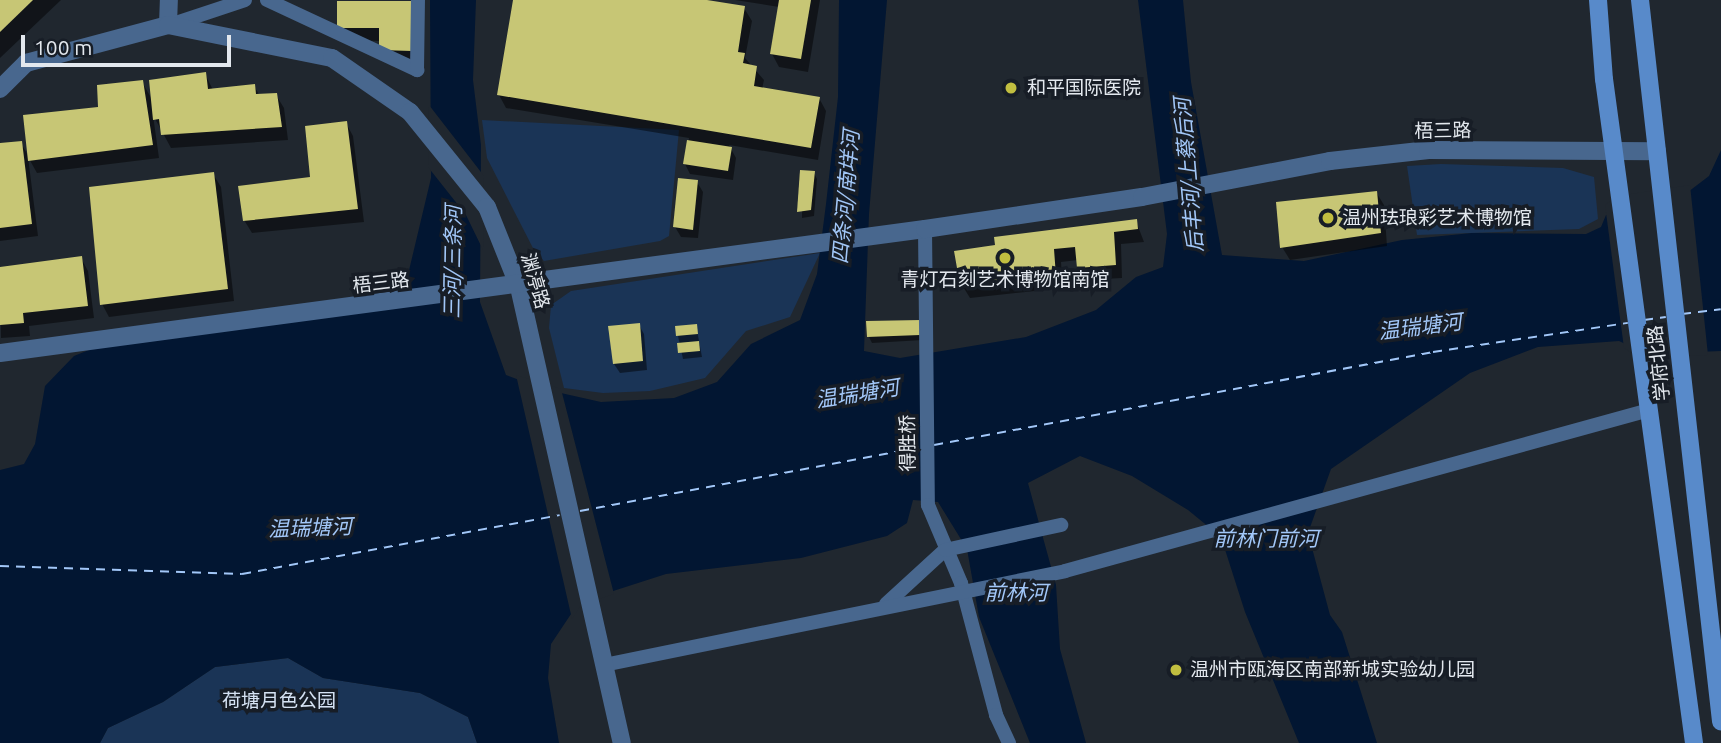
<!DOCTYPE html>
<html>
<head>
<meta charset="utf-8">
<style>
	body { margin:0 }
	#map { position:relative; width:1721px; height:743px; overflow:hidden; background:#20272f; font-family:Ubuntu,"Noto Sans SC",sans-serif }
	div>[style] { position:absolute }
	.green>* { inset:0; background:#1a3456 }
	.water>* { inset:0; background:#021632 }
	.pier>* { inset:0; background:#20272f }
	.shadow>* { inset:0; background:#0007 }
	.ferry>* { height:2px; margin-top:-1px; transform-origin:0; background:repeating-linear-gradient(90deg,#a2c7f8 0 9px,transparent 0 16px) }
	.building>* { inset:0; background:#c7c675 }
	.minor>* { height:14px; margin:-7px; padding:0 7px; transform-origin:7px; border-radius:7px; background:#48678e }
	.tertiary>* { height:18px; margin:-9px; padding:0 9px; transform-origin:9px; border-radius:9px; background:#48678e }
	.secondary>* { height:18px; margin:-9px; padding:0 9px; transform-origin:9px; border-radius:9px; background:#588aca }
	.dots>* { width:19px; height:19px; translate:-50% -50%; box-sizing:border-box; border:4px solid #171d26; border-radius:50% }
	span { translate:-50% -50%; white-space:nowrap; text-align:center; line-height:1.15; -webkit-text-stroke:7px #171d26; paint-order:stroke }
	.poi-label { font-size:19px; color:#e3e8ee }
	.left { translate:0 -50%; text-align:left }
	.street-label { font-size:19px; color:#e3e8ee }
	.park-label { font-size:19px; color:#d5e2f3 }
	.water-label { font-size:21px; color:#a2c7f8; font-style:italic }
	.scale { position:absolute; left:21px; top:35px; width:210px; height:32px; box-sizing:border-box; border:4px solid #e3e8ee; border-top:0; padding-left:9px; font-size:21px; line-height:24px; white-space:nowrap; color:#e3e8ee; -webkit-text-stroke:5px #171d26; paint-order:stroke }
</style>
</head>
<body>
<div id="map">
	<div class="green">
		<i style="clip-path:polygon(482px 120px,679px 130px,669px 236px,660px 241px,544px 261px,535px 252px,487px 158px)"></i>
		<i style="clip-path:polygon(1441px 164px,1563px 168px,1594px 177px,1598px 219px,1579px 229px,1417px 235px,1407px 166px)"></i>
		<i style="clip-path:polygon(820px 253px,790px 317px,746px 331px,705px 378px,650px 391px,603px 393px,564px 388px,549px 328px,551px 305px,571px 291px)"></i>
		<i style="clip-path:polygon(288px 658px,323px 678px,420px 693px,468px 717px,477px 743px,100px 743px,108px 728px,163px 702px,215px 667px)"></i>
	</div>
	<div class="water">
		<i style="clip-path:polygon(430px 0,476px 0,473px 80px,481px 145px,480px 302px,506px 375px,543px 389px,601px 402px,674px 398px,717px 382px,751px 344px,800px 320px,817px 274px,826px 204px,838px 97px,839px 0,887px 0,869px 214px,864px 351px,900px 358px,1026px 337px,1096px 310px,1136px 277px,1163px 267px,1167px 234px,1138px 0,1183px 0,1191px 82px,1222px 255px,1304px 261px,1402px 240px,1472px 233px,1586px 234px,1601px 227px,1606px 215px,1688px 192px,1709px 176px,1721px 150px,1721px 351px,1647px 354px,1619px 341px,1538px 347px,1470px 373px,1331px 469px,1308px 533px,1330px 615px,1342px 632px,1377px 743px,1299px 743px,1245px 612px,1221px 537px,1188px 510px,1132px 476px,1080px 456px,1028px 483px,1056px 585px,1060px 649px,1086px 743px,1030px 743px,979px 617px,967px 549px,938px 502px,913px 500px,907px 523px,887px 536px,801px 558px,666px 574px,579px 602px,551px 644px,548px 678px,559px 743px,477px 743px,468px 717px,420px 693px,323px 678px,288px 658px,215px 667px,163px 702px,108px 728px,100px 743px,0 743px,0 470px,24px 464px,35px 444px,45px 386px,74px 356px,94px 348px,401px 304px,431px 178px)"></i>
	</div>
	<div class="pier">
		<i style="clip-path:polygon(429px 105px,484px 176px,483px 250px,466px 215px,428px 167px)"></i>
		<i style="clip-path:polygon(1690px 185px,1708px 355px,1637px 356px,1624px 348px,1605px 205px,1618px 196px)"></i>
		<i style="clip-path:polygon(516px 375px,561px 389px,614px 594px,581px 605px,572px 619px)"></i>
	</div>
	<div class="shadow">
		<i style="clip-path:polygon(0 0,61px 0,0 58px)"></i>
		<i style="clip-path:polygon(514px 0,696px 0,744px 8px,752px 21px,745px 58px,764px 80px,762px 89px,819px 98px,826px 111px,818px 160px,729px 145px,736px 158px,733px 180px,690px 174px,685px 164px,689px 138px,506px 108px,499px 95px)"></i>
		<i style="clip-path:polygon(735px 0,820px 0,808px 72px,779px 67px,772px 54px,779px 7px)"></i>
		<i style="clip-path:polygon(411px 3px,418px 63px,388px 63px,380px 41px,346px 40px,339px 28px)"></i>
		<i style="clip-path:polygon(205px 74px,213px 90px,254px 86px,260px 96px,276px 95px,284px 108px,288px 140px,171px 148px,153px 115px,159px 158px,37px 173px,28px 157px,38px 236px,0 241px,0 145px,21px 143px,30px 159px,142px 82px,153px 101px)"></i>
		<i style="clip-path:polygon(346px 123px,353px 136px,364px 222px,252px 233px,244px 220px,312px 179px)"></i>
		<i style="clip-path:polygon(802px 172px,814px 173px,817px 179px,814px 216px,802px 218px)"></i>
		<i style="clip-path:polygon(213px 174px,221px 187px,234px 301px,109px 317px,102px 304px)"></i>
		<i style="clip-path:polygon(697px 182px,703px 192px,698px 238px,681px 237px,675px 227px)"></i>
		<i style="clip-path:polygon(1376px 192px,1384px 205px,1387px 246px,1290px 260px,1282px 247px)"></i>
		<i style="clip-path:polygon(1136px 221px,1144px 242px,1121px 244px,1122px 278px,1086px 280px,1078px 260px,1061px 262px,1063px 288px,970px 298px,962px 285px,956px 252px)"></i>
		<i style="clip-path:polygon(81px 258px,88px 271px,94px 318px,29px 326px,30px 336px,1px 338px,0 269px)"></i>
		<i style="clip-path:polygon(920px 321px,923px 340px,872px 343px,869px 337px)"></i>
		<i style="clip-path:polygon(639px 325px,644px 334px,647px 370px,620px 373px,614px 364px)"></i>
		<i style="clip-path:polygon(696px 325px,702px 357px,683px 359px,678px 336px)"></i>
	</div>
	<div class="ferry">
		<i style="left:1682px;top:314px;width:39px;rotate:-7deg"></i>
		<i style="left:1644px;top:320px;width:22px;rotate:-8deg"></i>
		<i style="left:934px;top:445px;width:508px;rotate:-10.56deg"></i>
		<i style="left:1433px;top:352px;width:197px;rotate:-8.5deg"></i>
		<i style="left:580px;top:511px;width:348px;rotate:-10.6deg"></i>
		<i style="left:0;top:566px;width:242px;rotate:1.9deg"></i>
		<i style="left:242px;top:574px;width:323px;rotate:-10.5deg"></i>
	</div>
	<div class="building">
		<i style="clip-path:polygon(0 0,33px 0,0 32px)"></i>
		<i style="clip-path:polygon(513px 0,707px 0,745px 6px,738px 52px,745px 53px,743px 63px,757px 66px,754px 86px,820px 97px,811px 148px,497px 95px)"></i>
		<i style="clip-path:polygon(779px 0,811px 0,801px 59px,770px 54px)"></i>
		<i style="clip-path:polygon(337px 1px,412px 1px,412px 51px,379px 50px,379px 28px,337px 28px)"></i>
		<i style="clip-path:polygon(206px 72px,208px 89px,255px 84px,256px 94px,277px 93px,282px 127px,161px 135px,159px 119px,153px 120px,149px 80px)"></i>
		<i style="clip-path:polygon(143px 80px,153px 145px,28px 161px,23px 115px,98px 107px,97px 85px)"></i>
		<i style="clip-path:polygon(347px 121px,358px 209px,243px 221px,238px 186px,310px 177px,305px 126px)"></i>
		<i style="clip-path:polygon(687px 140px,732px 147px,728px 171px,683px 164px)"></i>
		<i style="clip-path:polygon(22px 141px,32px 224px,0 228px,0 143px)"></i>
		<i style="clip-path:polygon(800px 170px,815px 171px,811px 210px,797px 212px)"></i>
		<i style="clip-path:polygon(214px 172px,228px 289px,100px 305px,89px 187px)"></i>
		<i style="clip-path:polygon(678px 178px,698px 180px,693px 230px,673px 227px)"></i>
		<i style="clip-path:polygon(1377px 191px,1381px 233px,1280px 248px,1276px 202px)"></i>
		<i style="clip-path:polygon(1137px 219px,1138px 229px,1114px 232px,1116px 265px,1077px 268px,1075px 247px,1054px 249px,1056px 276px,960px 285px,954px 251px,995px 245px,994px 237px)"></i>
		<i style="clip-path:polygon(82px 256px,88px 306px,23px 313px,24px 323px,0 325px,0 267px)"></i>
		<i style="clip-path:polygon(921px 320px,920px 335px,867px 337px,866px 321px)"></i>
		<i style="clip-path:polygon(640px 323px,643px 361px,613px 364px,608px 326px)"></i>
		<i style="clip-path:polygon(697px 324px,698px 334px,676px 336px,675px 326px)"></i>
		<i style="clip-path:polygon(699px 341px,700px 351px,678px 353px,677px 343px)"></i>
	</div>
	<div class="minor">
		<i style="left:267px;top:0;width:166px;rotate:25deg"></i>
		<i style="left:417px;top:70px;width:70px;rotate:-89.2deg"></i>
		<i style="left:170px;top:25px;width:79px;rotate:-18.4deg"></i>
		<i style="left:925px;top:229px;width:276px;rotate:89.4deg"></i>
		<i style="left:928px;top:505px;width:85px;rotate:67.1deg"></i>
		<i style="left:961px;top:583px;width:137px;rotate:75.1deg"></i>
		<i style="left:996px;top:715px;width:31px;rotate:65deg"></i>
		<i style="left:886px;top:604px;width:80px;rotate:-42.5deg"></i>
		<i style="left:945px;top:550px;width:119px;rotate:-12.2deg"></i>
		<i style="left:604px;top:665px;width:470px;rotate:-11.5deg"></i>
		<i style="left:1065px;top:571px;width:606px;rotate:-15.41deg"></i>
	</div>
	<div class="tertiary">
		<i style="left:168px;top:25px;width:25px;rotate:-88deg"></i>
		<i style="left:0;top:89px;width:37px;rotate:-45deg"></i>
		<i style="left:26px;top:63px;width:147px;rotate:-15deg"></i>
		<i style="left:168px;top:25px;width:167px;rotate:11.4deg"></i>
		<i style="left:332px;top:58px;width:95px;rotate:34.7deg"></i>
		<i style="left:410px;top:112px;width:122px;rotate:51deg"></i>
		<i style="left:487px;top:207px;width:86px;rotate:68.2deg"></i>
		<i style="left:519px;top:287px;width:467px;rotate:77.3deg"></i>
		<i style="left:0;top:353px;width:933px;rotate:-7.64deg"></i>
		<i style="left:925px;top:229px;width:219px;rotate:-8.4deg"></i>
		<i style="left:1142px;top:197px;width:191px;rotate:-10.8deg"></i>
		<i style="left:1330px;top:161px;width:99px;rotate:-6.4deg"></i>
		<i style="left:1428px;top:150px;width:229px;rotate:0.3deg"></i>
	</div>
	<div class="secondary">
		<i style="left:1598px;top:0;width:79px;rotate:85.7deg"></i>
		<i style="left:1604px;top:79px;width:670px;rotate:82.28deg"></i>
		<i style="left:1640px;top:0;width:726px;rotate:83.59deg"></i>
	</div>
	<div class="dots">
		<i style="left:1011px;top:88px;background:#c1be40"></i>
		<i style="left:1328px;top:218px;background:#c1be40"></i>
		<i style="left:1005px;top:258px;background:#c1be40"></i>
		<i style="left:1176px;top:670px;background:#c1be40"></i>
	</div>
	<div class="poi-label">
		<span class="left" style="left:1027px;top:88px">和平国际医院</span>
		<span class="left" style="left:1342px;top:218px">温州珐琅彩艺术博物馆</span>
		<span style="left:1005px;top:280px">青灯石刻艺术博物馆南馆</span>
		<span class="left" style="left:1190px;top:670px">温州市瓯海区南部新城实验幼儿园</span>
	</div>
	<div class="street-label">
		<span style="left:1443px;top:131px;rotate:-1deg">梧三路</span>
		<span style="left:535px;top:281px;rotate:74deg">渊渟路</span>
		<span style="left:381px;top:283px;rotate:-7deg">梧三路</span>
		<span style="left:1659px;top:363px;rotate:-96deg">学府北路</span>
		<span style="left:908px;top:443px;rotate:-91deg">得胜桥</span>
	</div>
	<div class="park-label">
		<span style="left:279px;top:701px">荷塘月色公园</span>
	</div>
	<div class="water-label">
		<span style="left:1188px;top:175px;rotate:-95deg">后丰河/上蔡后河</span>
		<span style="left:845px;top:197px;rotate:-85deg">四条河/南垟河</span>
		<span style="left:452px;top:262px;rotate:-89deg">三河/三条河</span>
		<span style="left:1420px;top:326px;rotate:-7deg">温瑞塘河</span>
		<span style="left:857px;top:393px;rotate:-9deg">温瑞塘河</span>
		<span style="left:310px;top:527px;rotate:-2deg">温瑞塘河</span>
		<span style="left:1266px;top:538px">前林门前河</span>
		<span style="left:1016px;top:592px">前林河</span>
	</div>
	<div class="scale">100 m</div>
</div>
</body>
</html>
